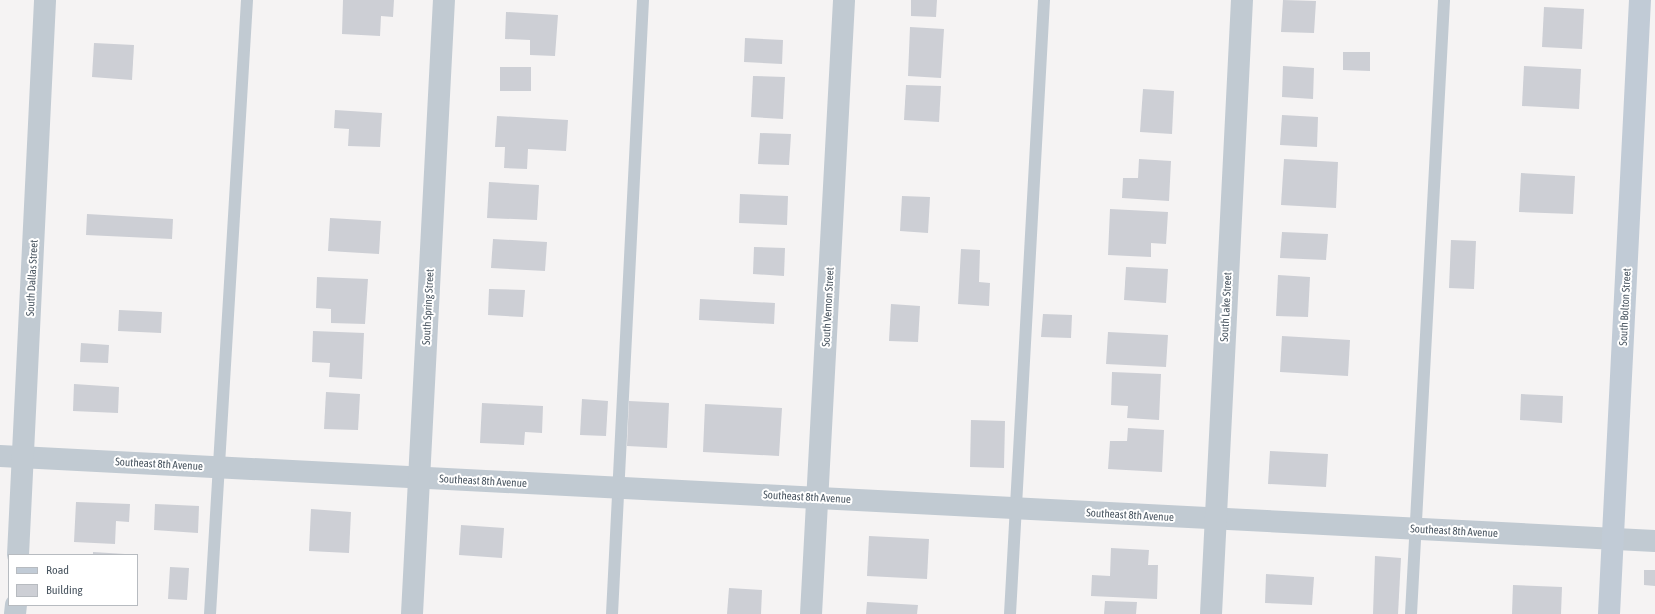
<!DOCTYPE html>
<html>
<head>
<meta charset="utf-8">
<style>
	body { margin:0 }
	#map { position:relative; width:1655px; height:614px; overflow:hidden; background:#f5f3f3; font-family:"Asap Condensed",sans-serif }
	div>[style] { position:absolute }
	.building>* { inset:0; background:#cdcfd5 }
	.service>* { height:12px; margin:-6px; padding:0 6px; transform-origin:6px; border-radius:6px; background:#c1cad2 }
	.minor>* { height:22px; margin:-11px; padding:0 11px; transform-origin:11px; border-radius:11px; background:#c1cad2 }
	.tertiary>* { height:22px; margin:-11px; padding:0 11px; transform-origin:11px; border-radius:11px; background:#c1cad2 }
	.secondary>* { height:22px; margin:-11px; padding:0 11px; transform-origin:11px; border-radius:11px; background:#c1cbd6 }
	span { translate:-50% -50%; white-space:nowrap; text-align:center; line-height:1.15; -webkit-text-stroke:4px #fff; paint-order:stroke }
	.street-label { font-size:11px; color:#4a5661 }
	.legend { position:absolute; left:8px; top:554px; width:130px; height:52px; box-sizing:border-box; background:#fff; border:1px solid #b7bbc0; margin:0; padding:5px 7px; list-style:none; font-size:12px; color:#4a5661 }
	.legend li { display:flex; align-items:center; gap:8px; height:20px }
	.legend b { width:20px; border:1px solid #b7bbc0 }
</style>
</head>
<body>
<div id="map">
	<div class="building">
		<i style="clip-path:polygon(343px 0,394px 0,393px 17px,381px 16px,380px 36px,342px 34px)"></i>
		<i style="clip-path:polygon(911px 0,937px 0,936px 17px,911px 16px)"></i>
		<i style="clip-path:polygon(1283px 0,1316px 1px,1314px 33px,1281px 32px)"></i>
		<i style="clip-path:polygon(1544px 7px,1584px 9px,1582px 49px,1542px 47px)"></i>
		<i style="clip-path:polygon(506px 12px,558px 15px,555px 56px,530px 55px,530px 40px,505px 39px)"></i>
		<i style="clip-path:polygon(910px 27px,944px 29px,941px 78px,908px 76px)"></i>
		<i style="clip-path:polygon(745px 38px,783px 40px,782px 64px,744px 62px)"></i>
		<i style="clip-path:polygon(94px 43px,134px 45px,132px 80px,92px 77px)"></i>
		<i style="clip-path:polygon(1343px 52px,1370px 52px,1370px 71px,1343px 70px)"></i>
		<i style="clip-path:polygon(1283px 66px,1314px 68px,1313px 99px,1282px 97px)"></i>
		<i style="clip-path:polygon(1524px 66px,1581px 69px,1579px 109px,1522px 106px)"></i>
		<i style="clip-path:polygon(500px 67px,531px 67px,531px 91px,500px 91px)"></i>
		<i style="clip-path:polygon(753px 76px,785px 77px,783px 119px,751px 117px)"></i>
		<i style="clip-path:polygon(906px 85px,941px 86px,939px 122px,904px 120px)"></i>
		<i style="clip-path:polygon(1143px 89px,1174px 91px,1172px 134px,1140px 132px)"></i>
		<i style="clip-path:polygon(335px 110px,382px 113px,380px 147px,348px 146px,349px 129px,334px 128px)"></i>
		<i style="clip-path:polygon(1282px 115px,1318px 117px,1317px 147px,1280px 145px)"></i>
		<i style="clip-path:polygon(497px 116px,568px 120px,566px 151px,528px 149px,527px 169px,504px 168px,505px 147px,495px 147px)"></i>
		<i style="clip-path:polygon(760px 133px,791px 134px,789px 165px,758px 164px)"></i>
		<i style="clip-path:polygon(1139px 159px,1171px 161px,1169px 201px,1122px 198px,1123px 178px,1138px 178px)"></i>
		<i style="clip-path:polygon(1284px 159px,1338px 162px,1336px 208px,1281px 205px)"></i>
		<i style="clip-path:polygon(1521px 173px,1575px 176px,1573px 214px,1519px 212px)"></i>
		<i style="clip-path:polygon(489px 182px,539px 185px,537px 220px,487px 218px)"></i>
		<i style="clip-path:polygon(740px 194px,788px 196px,787px 225px,739px 223px)"></i>
		<i style="clip-path:polygon(902px 196px,930px 197px,928px 233px,900px 231px)"></i>
		<i style="clip-path:polygon(1110px 209px,1168px 212px,1166px 244px,1151px 243px,1151px 257px,1108px 255px)"></i>
		<i style="clip-path:polygon(87px 214px,173px 219px,172px 239px,86px 235px)"></i>
		<i style="clip-path:polygon(330px 218px,381px 221px,379px 254px,328px 251px)"></i>
		<i style="clip-path:polygon(1282px 232px,1328px 234px,1326px 260px,1280px 258px)"></i>
		<i style="clip-path:polygon(493px 239px,547px 242px,545px 271px,491px 268px)"></i>
		<i style="clip-path:polygon(1451px 240px,1476px 241px,1474px 289px,1449px 288px)"></i>
		<i style="clip-path:polygon(754px 247px,785px 248px,784px 276px,753px 274px)"></i>
		<i style="clip-path:polygon(961px 249px,980px 250px,979px 282px,990px 283px,989px 306px,958px 304px)"></i>
		<i style="clip-path:polygon(1126px 267px,1168px 269px,1166px 303px,1124px 300px)"></i>
		<i style="clip-path:polygon(1278px 275px,1310px 277px,1308px 317px,1276px 316px)"></i>
		<i style="clip-path:polygon(317px 277px,368px 279px,365px 324px,331px 323px,331px 309px,316px 308px)"></i>
		<i style="clip-path:polygon(489px 289px,525px 290px,523px 317px,488px 315px)"></i>
		<i style="clip-path:polygon(700px 299px,775px 303px,774px 324px,699px 320px)"></i>
		<i style="clip-path:polygon(891px 304px,920px 306px,918px 342px,889px 341px)"></i>
		<i style="clip-path:polygon(119px 310px,162px 312px,161px 333px,118px 331px)"></i>
		<i style="clip-path:polygon(1043px 314px,1072px 315px,1071px 338px,1041px 337px)"></i>
		<i style="clip-path:polygon(313px 331px,364px 333px,362px 379px,329px 377px,330px 363px,312px 362px)"></i>
		<i style="clip-path:polygon(1108px 332px,1168px 335px,1166px 367px,1106px 364px)"></i>
		<i style="clip-path:polygon(1282px 336px,1350px 340px,1348px 376px,1280px 372px)"></i>
		<i style="clip-path:polygon(81px 343px,109px 345px,108px 363px,80px 362px)"></i>
		<i style="clip-path:polygon(1112px 372px,1161px 374px,1159px 420px,1127px 418px,1128px 406px,1111px 405px)"></i>
		<i style="clip-path:polygon(74px 384px,119px 387px,118px 413px,73px 411px)"></i>
		<i style="clip-path:polygon(326px 392px,360px 394px,358px 430px,324px 429px)"></i>
		<i style="clip-path:polygon(1521px 394px,1563px 396px,1562px 423px,1520px 420px)"></i>
		<i style="clip-path:polygon(582px 399px,608px 401px,606px 436px,580px 435px)"></i>
		<i style="clip-path:polygon(629px 401px,669px 403px,667px 448px,627px 446px)"></i>
		<i style="clip-path:polygon(482px 403px,543px 406px,542px 433px,525px 432px,524px 445px,480px 443px)"></i>
		<i style="clip-path:polygon(705px 404px,782px 408px,779px 456px,703px 452px)"></i>
		<i style="clip-path:polygon(971px 420px,1005px 421px,1004px 468px,970px 467px)"></i>
		<i style="clip-path:polygon(1128px 428px,1164px 430px,1162px 472px,1108px 469px,1110px 441px,1127px 441px)"></i>
		<i style="clip-path:polygon(1270px 451px,1328px 454px,1326px 487px,1268px 484px)"></i>
		<i style="clip-path:polygon(76px 502px,130px 504px,129px 522px,116px 521px,115px 544px,74px 542px)"></i>
		<i style="clip-path:polygon(155px 504px,199px 506px,198px 533px,154px 530px)"></i>
		<i style="clip-path:polygon(311px 509px,351px 512px,349px 553px,309px 551px)"></i>
		<i style="clip-path:polygon(461px 525px,504px 528px,502px 558px,459px 555px)"></i>
		<i style="clip-path:polygon(869px 536px,929px 539px,927px 579px,867px 576px)"></i>
		<i style="clip-path:polygon(1111px 548px,1149px 550px,1148px 565px,1158px 565px,1157px 599px,1091px 596px,1092px 575px,1110px 576px)"></i>
		<i style="clip-path:polygon(93px 552px,125px 554px,125px 555px,93px 555px)"></i>
		<i style="clip-path:polygon(1375px 556px,1401px 558px,1398px 614px,1373px 614px)"></i>
		<i style="clip-path:polygon(170px 567px,189px 568px,187px 600px,168px 599px)"></i>
		<i style="clip-path:polygon(1644px 570px,1655px 570px,1655px 586px,1644px 585px)"></i>
		<i style="clip-path:polygon(1266px 574px,1314px 577px,1312px 605px,1265px 603px)"></i>
		<i style="clip-path:polygon(1513px 585px,1562px 587px,1561px 614px,1512px 614px)"></i>
		<i style="clip-path:polygon(729px 588px,762px 590px,761px 614px,727px 614px)"></i>
		<i style="clip-path:polygon(1105px 601px,1137px 602px,1136px 614px,1104px 614px)"></i>
		<i style="clip-path:polygon(867px 602px,918px 605px,917px 614px,866px 614px)"></i>
	</div>
	<div class="service">
		<i style="left:210px;top:614px;width:615px;rotate:-86.55deg"></i>
		<i style="left:612px;top:614px;width:615px;rotate:-87.11deg"></i>
		<i style="left:1010px;top:614px;width:615px;rotate:-86.83deg"></i>
		<i style="left:1411px;top:614px;width:615px;rotate:-86.92deg"></i>
	</div>
	<div class="minor">
		<i style="left:0;top:456px;width:1657px;rotate:2.94deg"></i>
		<i style="left:412px;top:614px;width:615px;rotate:-87.02deg"></i>
		<i style="left:811px;top:614px;width:615px;rotate:-86.92deg"></i>
		<i style="left:1211px;top:614px;width:615px;rotate:-87.11deg"></i>
	</div>
	<div class="tertiary">
		<i style="left:18px;top:555px;width:556px;rotate:-87.21deg"></i>
		<i style="left:15px;top:614px;width:9px;rotate:-84deg"></i>
	</div>
	<div class="secondary">
		<i style="left:1609px;top:614px;width:615px;rotate:-87.11deg"></i>
	</div>
	<div class="street-label">
		<span style="left:32px;top:278px;rotate:-87deg">South Dallas Street</span>
		<span style="left:428px;top:307px;rotate:-87deg">South Spring Street</span>
		<span style="left:828px;top:307px;rotate:-87deg">South Vernon Street</span>
		<span style="left:1226px;top:307px;rotate:-87deg">South Lake Street</span>
		<span style="left:1625px;top:307px;rotate:-87deg">South Bolton Street</span>
		<span style="left:159px;top:464px;rotate:3deg">Southeast 8th Avenue</span>
		<span style="left:483px;top:481px;rotate:3deg">Southeast 8th Avenue</span>
		<span style="left:807px;top:497px;rotate:3deg">Southeast 8th Avenue</span>
		<span style="left:1130px;top:515px;rotate:3deg">Southeast 8th Avenue</span>
		<span style="left:1454px;top:531px;rotate:3deg">Southeast 8th Avenue</span>
	</div>
	<ul class="legend">
	<li><b style="height:5px;background:#c1cbd6"></b>Road</li>
	<li><b style="height:11px;background:#cdcfd5"></b>Building</li>
	</ul>
</div>
</body>
</html>
